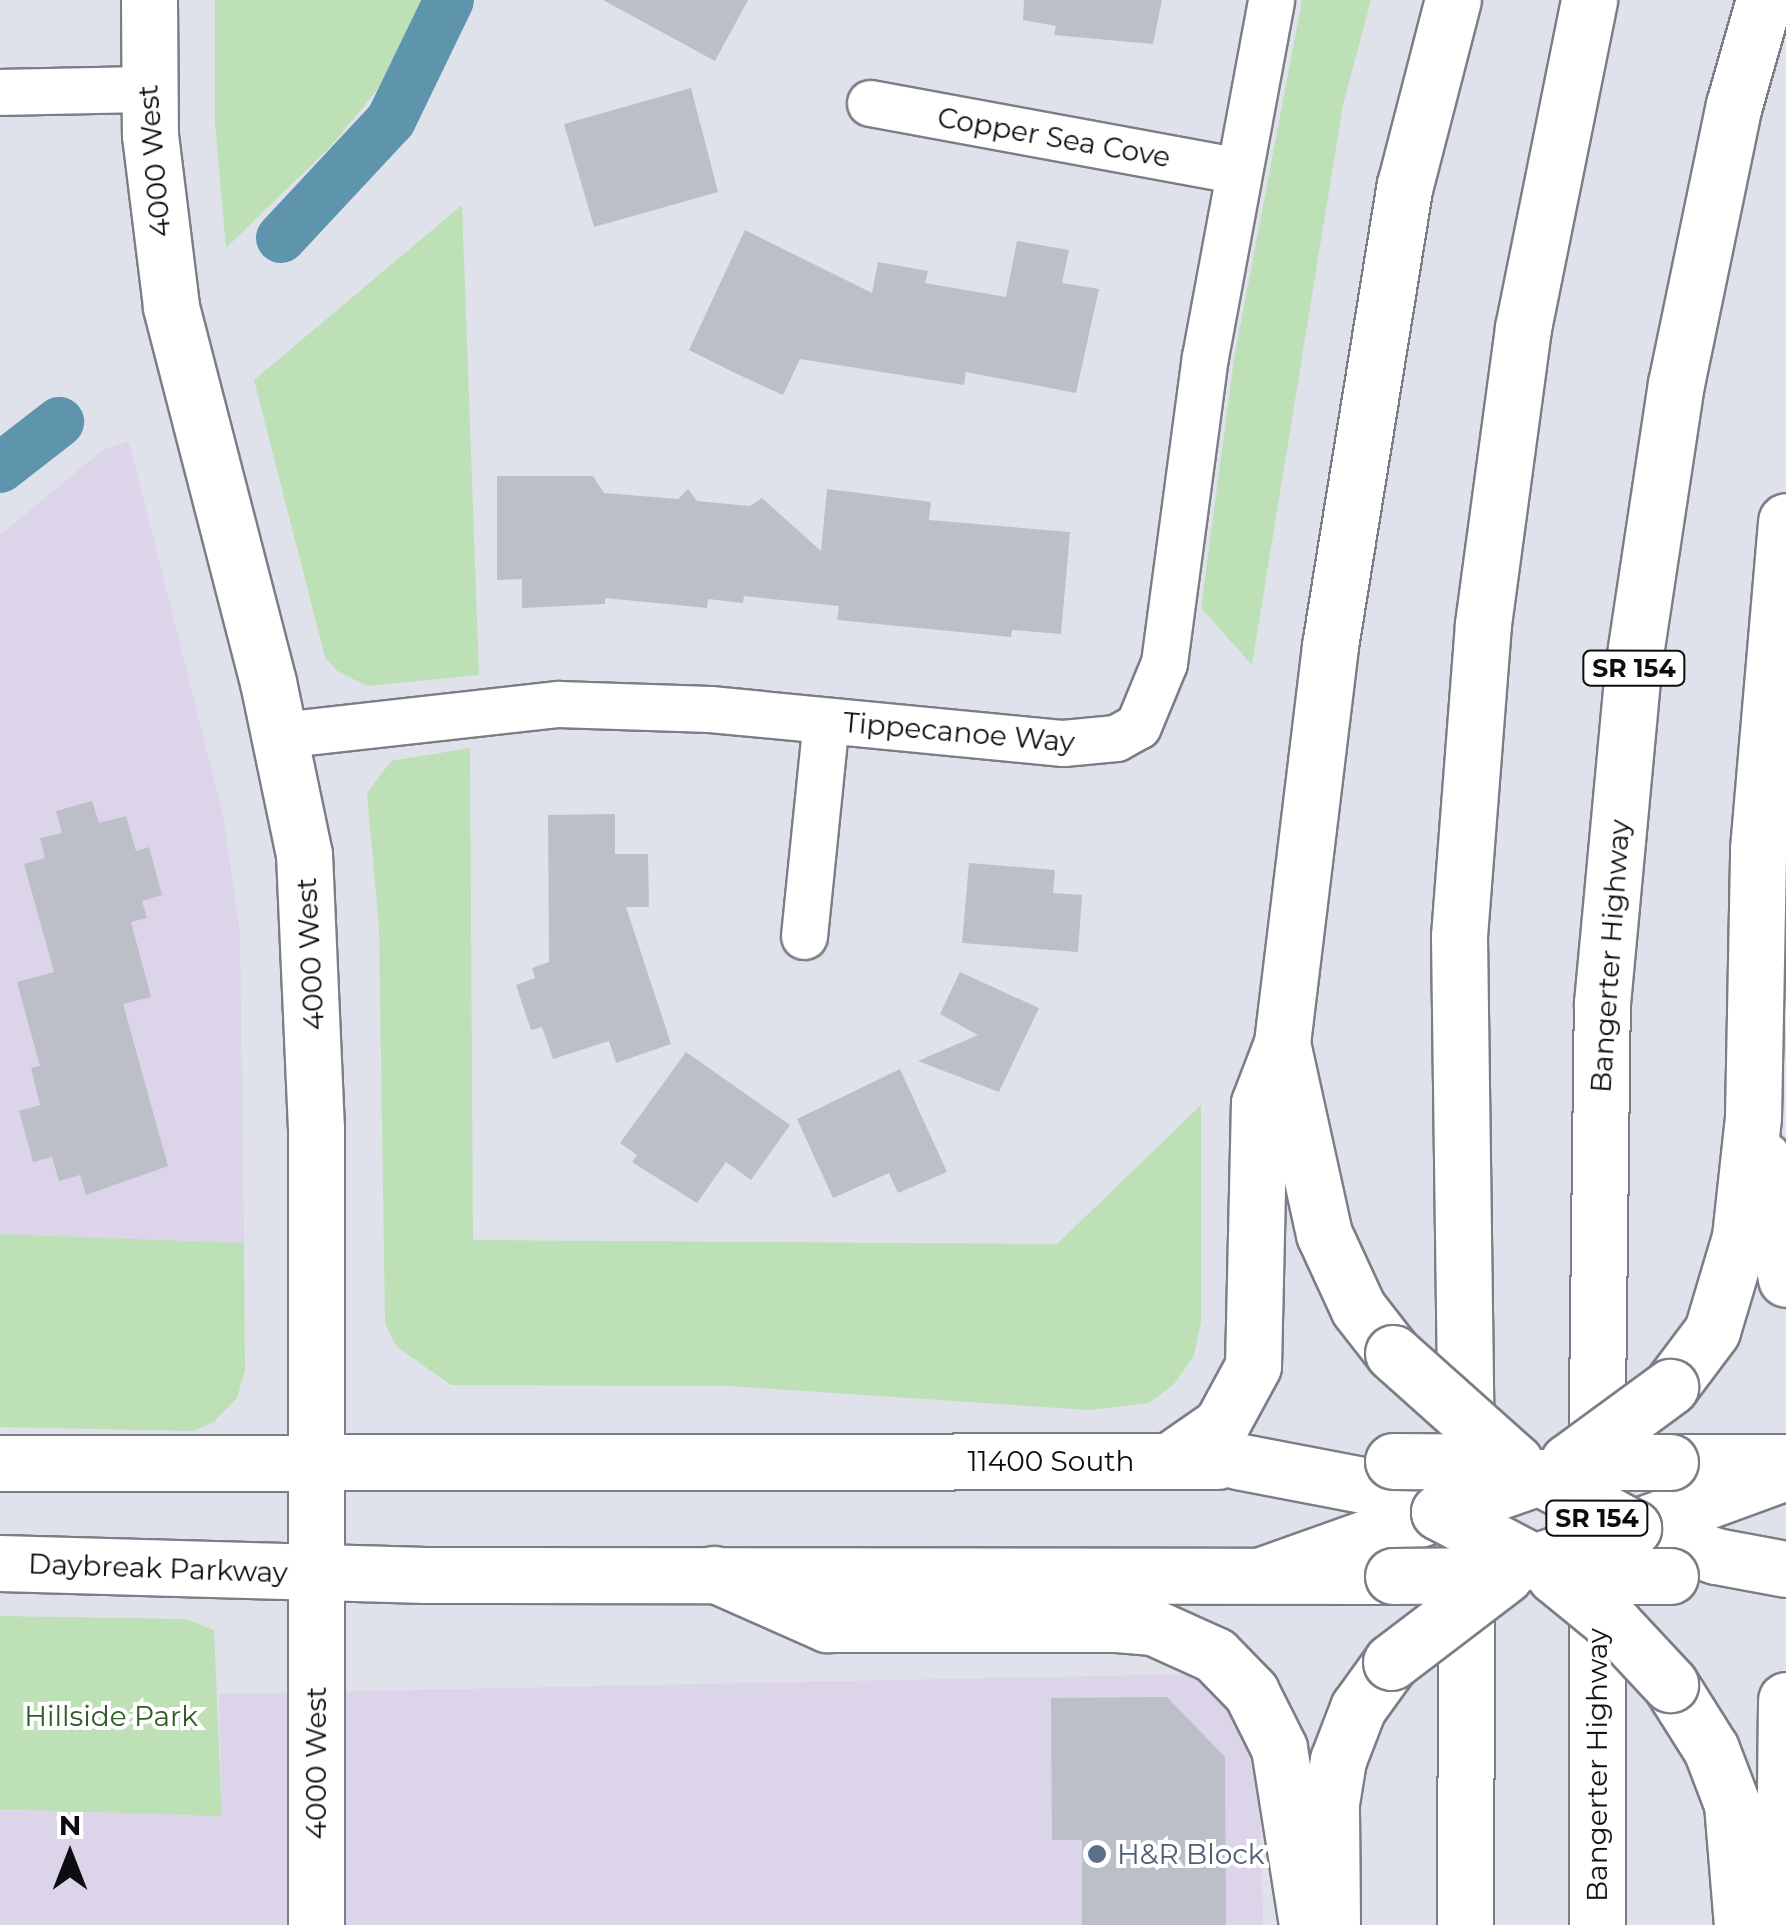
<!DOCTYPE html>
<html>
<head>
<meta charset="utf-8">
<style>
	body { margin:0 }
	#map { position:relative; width:1786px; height:1925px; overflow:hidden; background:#dfe2eb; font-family:Montserrat,sans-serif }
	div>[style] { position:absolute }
	.commercial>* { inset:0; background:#dcd4e9 }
	.green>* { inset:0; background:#bee0b7 }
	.canal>* { height:50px; margin:-25px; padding:0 25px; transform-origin:25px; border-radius:25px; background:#5e94ac }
	.building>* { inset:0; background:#bdbfc8 }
	.roads { filter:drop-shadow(2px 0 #7b7e86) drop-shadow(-2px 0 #7b7e86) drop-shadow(0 2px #7b7e86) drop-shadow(0 -2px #7b7e86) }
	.minor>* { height:45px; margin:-22.5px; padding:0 22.5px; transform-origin:22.5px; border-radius:22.5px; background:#fff }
	.secondary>* { height:55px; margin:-27.5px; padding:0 27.5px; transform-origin:27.5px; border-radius:27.5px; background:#fff }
	.primary>* { height:55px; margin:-27.5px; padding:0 27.5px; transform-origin:27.5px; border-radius:27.5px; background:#fff }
	.motorway>* { height:55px; margin:-27.5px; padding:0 27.5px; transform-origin:27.5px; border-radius:27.5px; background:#fff }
	.bridges { filter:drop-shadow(2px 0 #7b7e86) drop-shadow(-2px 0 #7b7e86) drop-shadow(0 2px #7b7e86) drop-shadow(0 -2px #7b7e86) }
	.primary-bridge>* { height:55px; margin:-27.5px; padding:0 27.5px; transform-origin:27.5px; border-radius:27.5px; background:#fff }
	.motorway-bridge>* { height:55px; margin:-27.5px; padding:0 27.5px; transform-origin:27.5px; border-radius:27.5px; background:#fff }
	.dots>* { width:28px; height:28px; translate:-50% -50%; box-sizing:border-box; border:5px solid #fff; border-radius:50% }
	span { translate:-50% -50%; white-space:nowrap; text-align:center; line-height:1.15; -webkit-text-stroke:8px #fff; paint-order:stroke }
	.shield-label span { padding:2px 8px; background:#fff; border:2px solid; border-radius:8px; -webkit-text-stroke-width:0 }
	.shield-label { font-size:25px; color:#0c0d10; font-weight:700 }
	.street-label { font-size:28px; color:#0c0d10 }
	.park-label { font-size:28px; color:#2f5c27 }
	.service-label { font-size:28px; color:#4e5e75 }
	.left { translate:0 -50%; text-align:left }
	.north { position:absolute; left:20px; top:1805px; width:100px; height:100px; -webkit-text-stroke:8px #fff; paint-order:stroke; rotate:0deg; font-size:28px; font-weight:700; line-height:40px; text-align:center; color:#0c0d10 }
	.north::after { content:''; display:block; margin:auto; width:35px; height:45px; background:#0c0d10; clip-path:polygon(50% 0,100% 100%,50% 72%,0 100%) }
</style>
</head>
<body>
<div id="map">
	<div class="commercial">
		<i style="clip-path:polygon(129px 441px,223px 816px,240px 933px,244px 1243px,0 1234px,0 535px,103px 450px)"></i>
		<i style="clip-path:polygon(1193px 1674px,1244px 1710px,1258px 1732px,1263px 1925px,0 1925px,0 1809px,222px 1815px,219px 1694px)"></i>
	</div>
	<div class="green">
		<i style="clip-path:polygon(215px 0,427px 0,387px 78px,332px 145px,226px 248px,215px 123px)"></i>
		<i style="clip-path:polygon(1302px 0,1371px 0,1343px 105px,1252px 665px,1201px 608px,1234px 359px)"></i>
		<i style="clip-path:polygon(462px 205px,479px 675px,367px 686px,337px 671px,325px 657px,254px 380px)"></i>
		<i style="clip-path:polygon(470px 748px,473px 1240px,1057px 1244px,1201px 1105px,1201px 1323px,1194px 1356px,1174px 1384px,1149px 1403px,1089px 1410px,729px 1386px,451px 1385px,397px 1347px,385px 1324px,379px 927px,367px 793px,391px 761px)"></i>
		<i style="clip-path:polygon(0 1234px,244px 1243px,245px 1370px,237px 1398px,214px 1422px,193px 1431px,0 1427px)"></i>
		<i style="clip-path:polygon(0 1616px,186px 1619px,214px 1630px,222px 1816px,0 1809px)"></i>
	</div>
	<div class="canal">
		<i style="left:281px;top:238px;width:161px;rotate:-47deg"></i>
		<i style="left:391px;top:120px;width:133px;rotate:-64.2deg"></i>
		<i style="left:0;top:468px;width:75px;rotate:-37.9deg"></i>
	</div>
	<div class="building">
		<i style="clip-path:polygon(603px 0,748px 0,715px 61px)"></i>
		<i style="clip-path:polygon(1024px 0,1162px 0,1153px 44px,1054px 35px,1056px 26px,1023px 20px)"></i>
		<i style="clip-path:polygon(691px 88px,718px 192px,594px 227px,564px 124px)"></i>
		<i style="clip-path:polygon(745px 230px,872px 293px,878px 262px,928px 271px,925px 283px,1006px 297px,1017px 241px,1069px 250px,1062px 283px,1099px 289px,1076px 393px,966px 372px,964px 385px,800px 359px,783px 395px,737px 374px,689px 350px)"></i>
		<i style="clip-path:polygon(497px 476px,593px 476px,604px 493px,678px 499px,688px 489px,697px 501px,750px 506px,762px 498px,821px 551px,827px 489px,931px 502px,929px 520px,1070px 532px,1061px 634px,1012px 630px,1011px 637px,837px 620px,839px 606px,744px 596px,743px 603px,708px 599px,707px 608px,605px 598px,605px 604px,522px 608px,522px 579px,497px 580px)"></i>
		<i style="clip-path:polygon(92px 801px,99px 823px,126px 816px,136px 851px,149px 847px,162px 895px,142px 901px,147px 918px,131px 922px,151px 997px,123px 1004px,168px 1166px,86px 1195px,80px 1175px,59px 1181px,52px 1157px,33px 1162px,19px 1111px,40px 1105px,31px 1068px,40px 1066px,17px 982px,54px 972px,24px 864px,45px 858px,40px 838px,62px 833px,56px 811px)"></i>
		<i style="clip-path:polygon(615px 814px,615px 854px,648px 854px,649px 907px,626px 907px,671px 1044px,616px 1063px,609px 1041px,553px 1059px,542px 1027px,531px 1030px,516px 985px,535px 978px,532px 968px,549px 962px,548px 815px)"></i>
		<i style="clip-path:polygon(969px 863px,1055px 870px,1053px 893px,1082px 895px,1078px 952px,962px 943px)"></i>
		<i style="clip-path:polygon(960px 972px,1039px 1008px,999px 1092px,918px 1061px,978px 1035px,940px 1014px)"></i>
		<i style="clip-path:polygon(686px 1052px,790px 1125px,751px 1180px,726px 1162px,697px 1203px,632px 1162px,637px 1155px,620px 1143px)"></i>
		<i style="clip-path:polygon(900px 1069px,947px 1172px,898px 1193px,889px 1173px,833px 1198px,797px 1119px)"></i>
		<i style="clip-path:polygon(1167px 1697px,1225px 1757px,1226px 1925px,1082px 1925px,1082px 1840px,1052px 1840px,1051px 1698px)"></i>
	</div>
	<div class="roads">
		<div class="minor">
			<i style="left:0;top:92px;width:146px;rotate:-1.2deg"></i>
			<i style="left:870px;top:103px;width:375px;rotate:10.4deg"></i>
			<i style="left:280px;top:735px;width:280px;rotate:-6.4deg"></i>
			<i style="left:558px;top:704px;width:152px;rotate:1.9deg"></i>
			<i style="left:710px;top:709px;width:355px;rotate:5.5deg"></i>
			<i style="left:1063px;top:743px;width:53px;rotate:-5.4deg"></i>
			<i style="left:1116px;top:738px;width:25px;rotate:-29deg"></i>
			<i style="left:1138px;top:726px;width:68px;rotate:-67.6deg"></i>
			<i style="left:1164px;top:663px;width:309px;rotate:-82.4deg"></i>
			<i style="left:1205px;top:357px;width:363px;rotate:-79.5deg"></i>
			<i style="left:804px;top:936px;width:216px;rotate:-84.2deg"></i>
		</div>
		<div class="secondary">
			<i style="left:149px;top:0;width:135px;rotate:89.6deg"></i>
			<i style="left:150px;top:135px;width:173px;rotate:83deg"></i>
			<i style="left:171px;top:307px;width:387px;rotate:75.5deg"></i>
			<i style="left:268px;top:682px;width:176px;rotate:78.2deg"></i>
			<i style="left:304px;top:854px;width:275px;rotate:87.5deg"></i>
			<i style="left:316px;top:1129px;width:796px;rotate:90deg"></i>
		</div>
		<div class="primary">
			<i style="left:1670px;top:1462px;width:116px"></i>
			<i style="left:0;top:1463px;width:1217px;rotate:-0.09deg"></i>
			<i style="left:0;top:1563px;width:426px;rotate:1.6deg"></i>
			<i style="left:426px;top:1575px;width:967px;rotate:0.06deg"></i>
		</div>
		<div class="motorway">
			<i style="left:1282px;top:1043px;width:196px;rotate:77.6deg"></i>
			<i style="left:1324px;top:1234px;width:81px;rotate:65.3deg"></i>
			<i style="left:1358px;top:1308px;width:57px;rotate:52.1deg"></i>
			<i style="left:1763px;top:1159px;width:122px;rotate:79.1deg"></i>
			<i style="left:1670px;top:1387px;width:70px;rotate:-53.1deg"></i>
			<i style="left:1712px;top:1331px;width:98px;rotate:-73.4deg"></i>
			<i style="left:1740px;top:1237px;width:121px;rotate:-83.8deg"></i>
			<i style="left:1753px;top:1117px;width:268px;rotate:-88.9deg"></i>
			<i style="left:1758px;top:849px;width:329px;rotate:-85.1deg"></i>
			<i style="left:1466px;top:1457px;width:521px;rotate:-90.77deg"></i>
			<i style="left:1459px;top:936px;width:313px;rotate:-85.6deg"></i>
			<i style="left:1483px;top:624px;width:299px;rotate:-82.3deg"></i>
			<i style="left:1523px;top:328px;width:335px;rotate:-78.6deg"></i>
			<i style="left:1169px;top:1461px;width:63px;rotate:-34.7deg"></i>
			<i style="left:1221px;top:1425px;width:67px;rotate:-61.5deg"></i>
			<i style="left:1253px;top:1366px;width:263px;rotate:-88.7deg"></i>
			<i style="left:1259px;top:1103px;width:64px;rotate:-69deg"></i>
			<i style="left:1282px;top:1043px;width:400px;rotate:-83.1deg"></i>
			<i style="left:1330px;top:646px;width:467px;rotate:-80.8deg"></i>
			<i style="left:1405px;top:185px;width:191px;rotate:-75.5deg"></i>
			<i style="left:1237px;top:1461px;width:133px;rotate:10.8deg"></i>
			<i style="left:1368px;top:1486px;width:76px;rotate:20.1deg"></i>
			<i style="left:1596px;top:1482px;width:479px;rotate:-89.3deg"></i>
			<i style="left:1602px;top:1003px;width:343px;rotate:-84.7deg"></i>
			<i style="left:1634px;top:661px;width:280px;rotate:-81.4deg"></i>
			<i style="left:1676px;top:384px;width:285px;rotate:-78.3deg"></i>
			<i style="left:1734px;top:105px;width:109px;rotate:-74.1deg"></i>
			<i style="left:1633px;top:1528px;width:163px;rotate:-20.1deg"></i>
			<i style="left:1633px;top:1528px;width:88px;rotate:18.6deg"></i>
			<i style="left:1716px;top:1556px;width:71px;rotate:10.5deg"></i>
			<i style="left:1597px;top:1573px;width:352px;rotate:90deg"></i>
			<i style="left:714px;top:1574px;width:124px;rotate:23.9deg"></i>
			<i style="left:827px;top:1624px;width:290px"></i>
			<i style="left:1117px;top:1624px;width:36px;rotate:5deg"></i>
			<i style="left:1153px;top:1627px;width:68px;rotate:24.3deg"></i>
			<i style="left:1215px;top:1655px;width:52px;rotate:45.8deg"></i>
			<i style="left:1251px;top:1692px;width:63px;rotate:63.4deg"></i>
			<i style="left:1279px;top:1748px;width:179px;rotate:81deg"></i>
			<i style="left:1262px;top:1575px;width:188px;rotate:-19.6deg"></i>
			<i style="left:1670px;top:1684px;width:77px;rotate:57.8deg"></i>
			<i style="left:1711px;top:1749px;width:59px;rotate:69.1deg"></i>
			<i style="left:1732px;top:1804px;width:121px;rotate:85.3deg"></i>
			<i style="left:1332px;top:1924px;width:121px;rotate:-90.5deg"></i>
			<i style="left:1331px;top:1803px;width:44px;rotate:-80.8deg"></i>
			<i style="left:1338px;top:1760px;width:56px;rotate:-69deg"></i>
			<i style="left:1358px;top:1708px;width:57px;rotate:-54.3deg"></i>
			<i style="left:1465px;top:1925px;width:362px;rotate:-89.8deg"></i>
			<i style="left:1775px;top:1925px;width:58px;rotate:-81deg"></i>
			<i style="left:1784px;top:1868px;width:168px;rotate:-89.3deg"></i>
		</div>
	</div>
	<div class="bridges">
		<div class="primary-bridge">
			<i style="left:1393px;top:1461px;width:122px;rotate:0.5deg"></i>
			<i style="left:1568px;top:1462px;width:102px"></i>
			<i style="left:1393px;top:1576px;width:112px;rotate:-0.5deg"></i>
			<i style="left:1555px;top:1576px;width:115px"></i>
		</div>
		<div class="motorway-bridge">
			<i style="left:1393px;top:1353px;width:164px;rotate:41.8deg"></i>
			<i style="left:1568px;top:1462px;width:127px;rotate:-36.3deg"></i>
			<i style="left:1439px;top:1512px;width:107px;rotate:27.8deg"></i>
			<i style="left:1534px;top:1562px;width:105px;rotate:-19deg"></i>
			<i style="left:1439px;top:1512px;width:106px;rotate:-19.3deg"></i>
			<i style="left:1539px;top:1477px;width:107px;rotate:28.5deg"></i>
			<i style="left:1555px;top:1576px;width:77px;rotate:39.2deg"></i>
			<i style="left:1615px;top:1625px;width:81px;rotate:47deg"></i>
			<i style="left:1391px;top:1662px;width:143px;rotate:-37.3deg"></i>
		</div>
	</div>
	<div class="dots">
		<i style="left:1097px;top:1854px;background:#5c6f8a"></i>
	</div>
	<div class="shield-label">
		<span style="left:1634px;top:668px">SR 154</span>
		<span style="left:1597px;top:1518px">SR 154</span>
	</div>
	<div class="street-label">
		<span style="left:1054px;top:137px;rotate:10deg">Copper Sea Cove</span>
		<span style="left:154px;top:161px;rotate:-95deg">4000 West</span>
		<span style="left:959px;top:732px;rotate:5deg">Tippecanoe Way</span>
		<span style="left:310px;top:954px;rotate:-93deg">4000 West</span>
		<span style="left:1610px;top:956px;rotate:-86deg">Bangerter Highway</span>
		<span style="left:1051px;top:1461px">11400 South</span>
		<span style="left:158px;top:1568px;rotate:2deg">Daybreak Parkway</span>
		<span style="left:316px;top:1763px;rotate:-90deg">4000 West</span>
		<span style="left:1597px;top:1765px;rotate:-90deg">Bangerter Highway</span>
	</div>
	<div class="park-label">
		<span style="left:111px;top:1716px">Hillside Park</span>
	</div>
	<div class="service-label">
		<span class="left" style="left:1117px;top:1854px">H&amp;R Block</span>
	</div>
	<div class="north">N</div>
</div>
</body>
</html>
